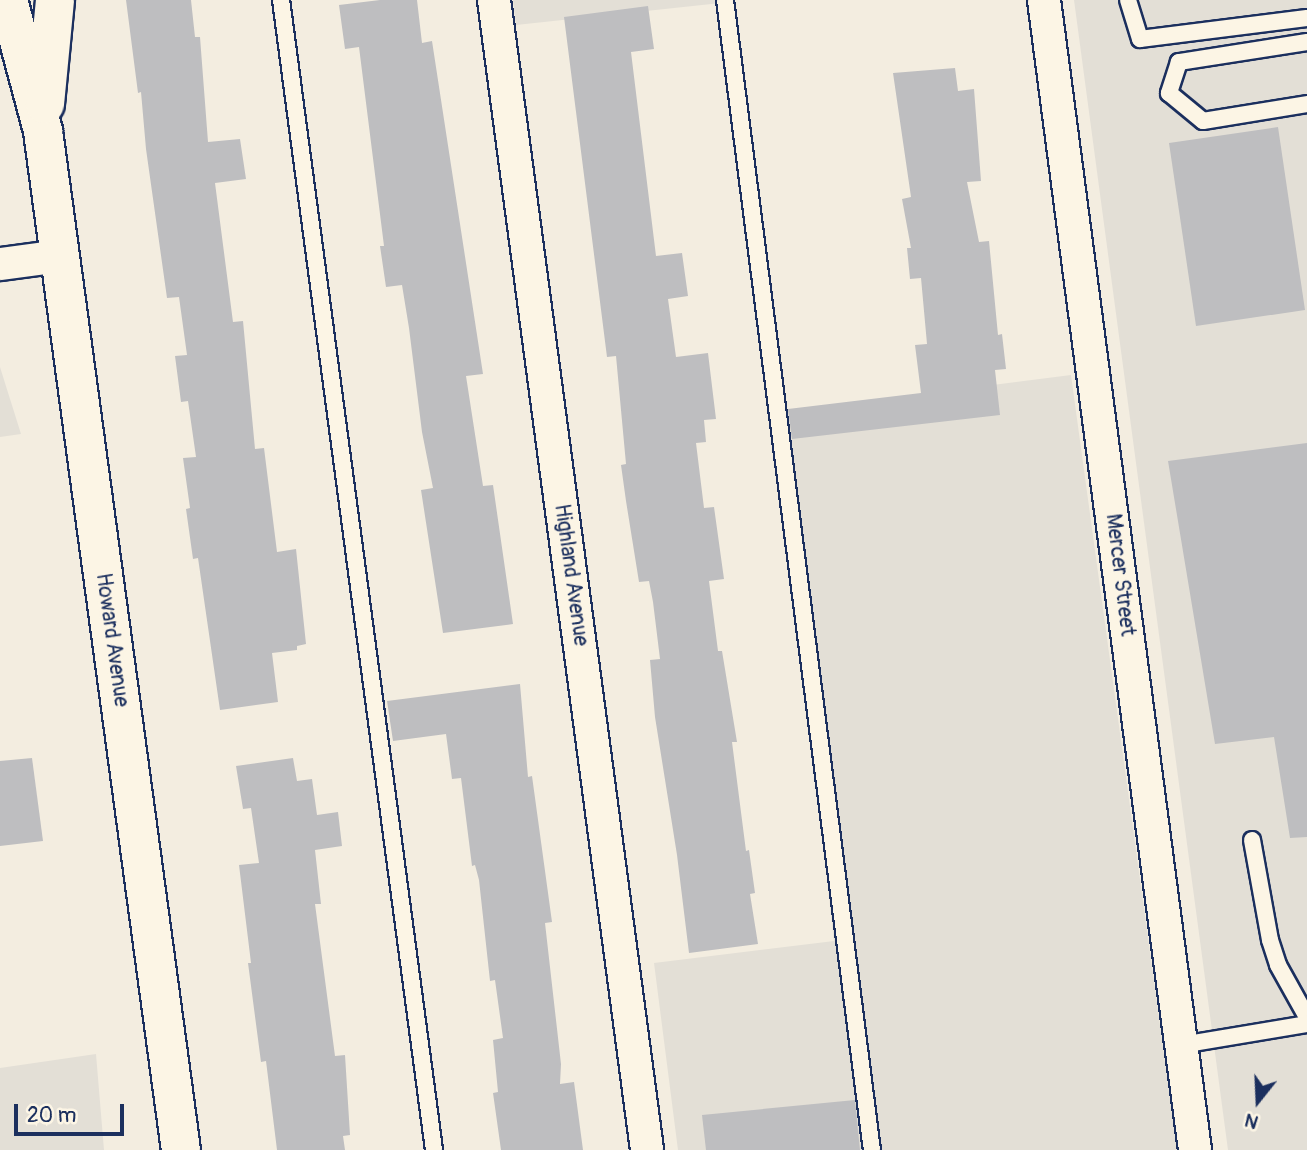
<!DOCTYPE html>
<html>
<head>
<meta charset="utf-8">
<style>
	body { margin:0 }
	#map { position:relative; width:1307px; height:1150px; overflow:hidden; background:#f3ede0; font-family:Pangolin,sans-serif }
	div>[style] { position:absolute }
	.built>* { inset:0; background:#e3dfd6 }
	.building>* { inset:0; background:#bebec0 }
	.roads { filter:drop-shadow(2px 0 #1b2f5e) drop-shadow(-2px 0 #1b2f5e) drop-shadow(0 2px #1b2f5e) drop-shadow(0 -2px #1b2f5e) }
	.service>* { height:16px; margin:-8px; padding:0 8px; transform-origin:8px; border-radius:8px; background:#fcf5e5 }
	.minor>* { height:32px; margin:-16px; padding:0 16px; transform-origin:16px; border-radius:16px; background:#fcf5e5 }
	.secondary>* { height:38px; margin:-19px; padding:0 19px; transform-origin:19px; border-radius:19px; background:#fcf5e5 }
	span { translate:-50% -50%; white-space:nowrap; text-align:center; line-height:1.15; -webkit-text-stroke:6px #fcf5e5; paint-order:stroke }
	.street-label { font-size:21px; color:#1b2f5e }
	.north { position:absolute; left:1223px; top:1066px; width:70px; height:70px; -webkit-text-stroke:5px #fcf5e5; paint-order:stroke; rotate:198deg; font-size:19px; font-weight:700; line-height:28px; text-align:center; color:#1b2f5e }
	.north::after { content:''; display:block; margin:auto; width:24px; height:32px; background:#1b2f5e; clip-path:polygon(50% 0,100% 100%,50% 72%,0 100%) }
	.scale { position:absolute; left:14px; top:1104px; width:110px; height:32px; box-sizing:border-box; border:4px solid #1b2f5e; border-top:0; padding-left:9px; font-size:21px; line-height:24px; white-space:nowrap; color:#1b2f5e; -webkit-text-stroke:5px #fcf5e5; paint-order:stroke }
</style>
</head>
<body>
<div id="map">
	<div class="built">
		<i style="clip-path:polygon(513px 0,730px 0,730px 2px,516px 25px)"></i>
		<i style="clip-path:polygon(1074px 0,1307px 0,1307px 1150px,1228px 1150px)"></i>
		<i style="clip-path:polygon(0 367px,21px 434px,0 437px)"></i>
		<i style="clip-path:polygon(1071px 375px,1177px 1150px,678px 1150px,654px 963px,834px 941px,775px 413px)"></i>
		<i style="clip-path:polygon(96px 1054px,104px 1150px,0 1150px,0 1068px)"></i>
	</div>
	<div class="building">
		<i style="clip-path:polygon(126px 0,191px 0,195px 37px,200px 37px,208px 142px,240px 139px,246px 179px,215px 183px,233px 322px,243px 321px,255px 449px,264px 448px,277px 552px,296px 549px,306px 644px,297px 646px,297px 650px,272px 653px,278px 702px,220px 710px,198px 558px,193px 559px,186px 509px,190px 508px,183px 458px,196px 457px,188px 401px,181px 402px,175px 356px,187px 355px,179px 297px,167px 298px,146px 149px,141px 92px,138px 93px)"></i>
		<i style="clip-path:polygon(380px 0,417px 0,422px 43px,432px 41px,483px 374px,466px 376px,483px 486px,493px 485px,513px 624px,443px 633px,421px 490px,433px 488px,422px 432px,409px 328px,402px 285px,386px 287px,380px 246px,384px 246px,359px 47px,345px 49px,339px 5px)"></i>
		<i style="clip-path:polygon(648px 6px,654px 49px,631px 52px,656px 256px,682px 253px,688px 296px,668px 299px,676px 357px,708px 353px,716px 419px,704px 420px,706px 442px,696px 443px,704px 508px,714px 507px,724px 579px,709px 581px,718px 651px,722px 651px,737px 742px,732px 742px,746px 851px,749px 850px,755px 893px,750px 894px,758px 944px,689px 953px,677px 855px,655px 717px,650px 660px,660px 659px,653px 602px,649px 581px,639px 582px,626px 501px,621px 465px,626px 464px,616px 356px,607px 357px,564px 17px)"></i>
		<i style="clip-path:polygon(955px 68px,958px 91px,974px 89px,981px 181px,967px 182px,979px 242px,989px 241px,998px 335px,1002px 334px,1006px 369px,995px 370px,1000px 415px,792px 439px,788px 409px,921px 393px,915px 345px,927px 344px,921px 278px,910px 279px,907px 248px,911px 248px,902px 199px,911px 197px,893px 73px)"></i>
		<i style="clip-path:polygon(1278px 127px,1305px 310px,1196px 326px,1169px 143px)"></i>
		<i style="clip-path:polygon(1307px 443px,1307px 837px,1290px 838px,1274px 737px,1215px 744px,1168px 461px)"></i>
		<i style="clip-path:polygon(520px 684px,528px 777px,532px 776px,552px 922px,545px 923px,561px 1064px,560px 1084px,574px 1082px,583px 1150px,501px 1150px,493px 1093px,498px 1092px,493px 1040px,503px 1038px,495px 980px,490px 981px,479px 880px,475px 865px,472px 866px,461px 778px,452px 779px,446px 734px,393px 741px,387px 701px)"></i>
		<i style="clip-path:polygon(32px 758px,43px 841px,0 846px,0 761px)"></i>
		<i style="clip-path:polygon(293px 758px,297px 781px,312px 779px,317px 815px,338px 812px,342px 846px,315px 850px,321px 904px,315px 904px,335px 1056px,345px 1055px,350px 1135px,343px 1136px,345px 1150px,277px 1150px,266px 1061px,261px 1062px,248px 963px,251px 963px,239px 865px,259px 863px,251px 808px,243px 809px,236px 766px)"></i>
		<i style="clip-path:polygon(855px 1100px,860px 1150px,706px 1150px,702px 1115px)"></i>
	</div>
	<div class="roads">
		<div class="service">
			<i style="left:281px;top:0;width:1160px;rotate:82.42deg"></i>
			<i style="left:725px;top:0;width:1159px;rotate:82.72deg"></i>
			<i style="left:1128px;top:0;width:41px;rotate:72.9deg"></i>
			<i style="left:1140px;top:39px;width:168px;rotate:-7.2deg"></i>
			<i style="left:1307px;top:42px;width:130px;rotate:171.1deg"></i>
			<i style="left:1179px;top:62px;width:33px;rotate:108deg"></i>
			<i style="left:1169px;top:93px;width:44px;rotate:39.5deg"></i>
			<i style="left:1203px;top:121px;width:105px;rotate:-9.3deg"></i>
			<i style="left:1252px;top:840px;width:102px;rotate:79.8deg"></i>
			<i style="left:1270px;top:940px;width:26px;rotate:72deg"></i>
			<i style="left:1278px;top:965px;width:60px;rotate:60.9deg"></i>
			<i style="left:1181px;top:1045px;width:128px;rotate:-9.5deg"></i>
		</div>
		<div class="minor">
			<i style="left:494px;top:0;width:1160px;rotate:82.42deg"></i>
			<i style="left:1044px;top:0;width:1160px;rotate:82.52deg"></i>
			<i style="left:0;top:264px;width:61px;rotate:-7.6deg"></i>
		</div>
		<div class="secondary">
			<i style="left:8px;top:0;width:136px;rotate:75deg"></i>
			<i style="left:43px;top:131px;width:1028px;rotate:82.29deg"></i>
			<i style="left:45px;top:104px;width:104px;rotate:-84.5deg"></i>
		</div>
	</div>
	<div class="street-label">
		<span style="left:571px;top:575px;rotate:82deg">Highland Avenue</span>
		<span style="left:1120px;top:575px;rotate:83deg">Mercer Street</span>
		<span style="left:112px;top:640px;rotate:82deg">Howard Avenue</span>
	</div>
	<div class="north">N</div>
	<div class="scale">20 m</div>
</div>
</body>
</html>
